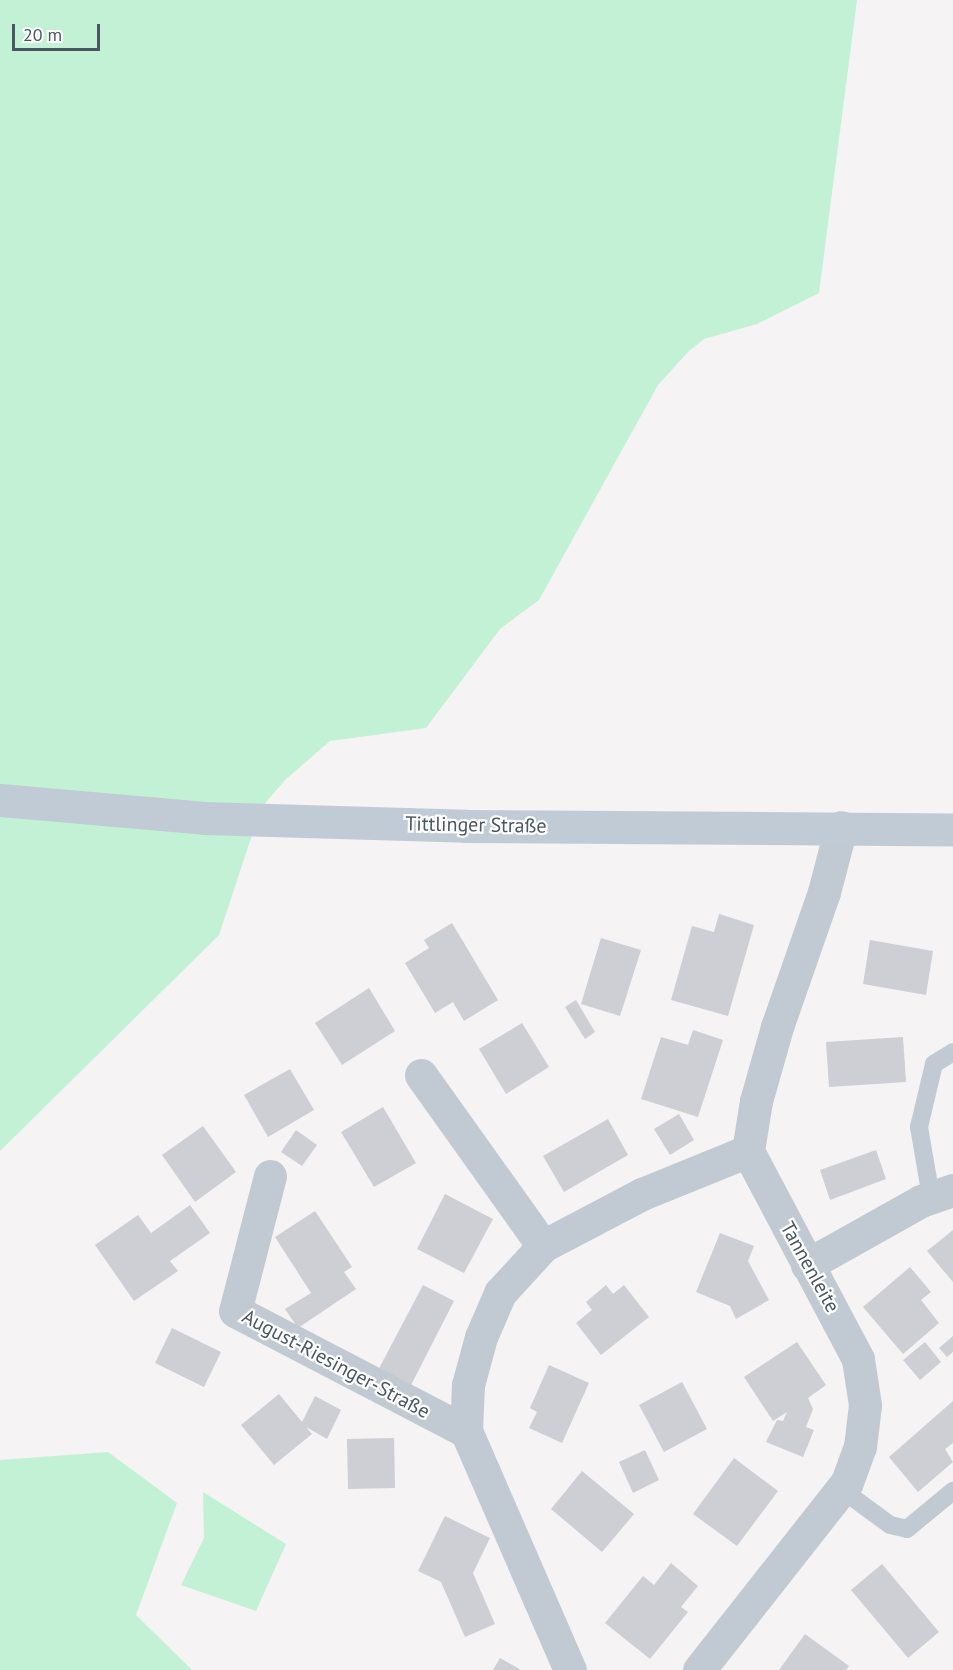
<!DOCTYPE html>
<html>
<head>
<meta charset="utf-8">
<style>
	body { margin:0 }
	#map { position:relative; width:953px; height:1670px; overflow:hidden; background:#f5f3f3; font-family:"PT Sans",sans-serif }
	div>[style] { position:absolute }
	.green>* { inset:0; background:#c3f1d5 }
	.building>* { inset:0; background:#cdcfd5 }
	.lane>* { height:18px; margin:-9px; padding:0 9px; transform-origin:9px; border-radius:9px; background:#c1cad2 }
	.street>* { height:33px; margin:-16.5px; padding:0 16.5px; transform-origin:16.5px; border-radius:16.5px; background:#c1cad2 }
	.secondary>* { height:33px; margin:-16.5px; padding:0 16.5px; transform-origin:16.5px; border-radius:16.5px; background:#c1cbd6 }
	span { translate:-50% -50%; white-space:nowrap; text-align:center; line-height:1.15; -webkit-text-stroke:4.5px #fff; paint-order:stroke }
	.street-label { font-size:20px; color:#4a5661 }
	.scale { position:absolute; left:12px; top:24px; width:88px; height:27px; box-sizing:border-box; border:3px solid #4a5661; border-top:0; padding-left:8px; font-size:18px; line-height:21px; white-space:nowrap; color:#4a5661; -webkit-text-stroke:4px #fff; paint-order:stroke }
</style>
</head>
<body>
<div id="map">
	<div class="green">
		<i style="clip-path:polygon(0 0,857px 0,819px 293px,757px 324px,704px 339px,688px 352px,658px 385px,539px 600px,500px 629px,426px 728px,330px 741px,285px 780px,261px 808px,219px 935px,0 1151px)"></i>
		<i style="clip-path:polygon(108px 1452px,177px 1503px,136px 1615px,192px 1670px,0 1670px,0 1460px)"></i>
		<i style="clip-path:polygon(203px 1492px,286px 1544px,256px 1611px,181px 1585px,204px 1538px)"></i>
	</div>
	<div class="building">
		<i style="clip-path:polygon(719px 914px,754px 925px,728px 1016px,671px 1000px,692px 926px,714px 932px)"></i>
		<i style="clip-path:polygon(452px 923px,498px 1000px,464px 1021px,453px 1002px,435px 1013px,405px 963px,429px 948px,424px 940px)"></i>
		<i style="clip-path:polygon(601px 938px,641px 950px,620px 1016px,581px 1004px)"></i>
		<i style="clip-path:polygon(870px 940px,933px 951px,926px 995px,863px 984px)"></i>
		<i style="clip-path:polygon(369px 988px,395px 1031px,342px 1065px,315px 1023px)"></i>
		<i style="clip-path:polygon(576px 1000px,595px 1032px,585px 1039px,565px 1007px)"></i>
		<i style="clip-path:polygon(522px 1023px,549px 1067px,506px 1094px,479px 1049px)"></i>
		<i style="clip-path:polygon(693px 1030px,723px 1040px,698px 1117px,641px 1099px,661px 1037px,688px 1045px)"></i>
		<i style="clip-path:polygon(903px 1037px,906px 1082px,829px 1087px,826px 1042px)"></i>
		<i style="clip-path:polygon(290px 1069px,314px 1110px,268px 1137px,244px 1095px)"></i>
		<i style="clip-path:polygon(383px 1107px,416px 1163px,374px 1187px,341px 1132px)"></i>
		<i style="clip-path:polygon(679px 1114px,694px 1140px,670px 1155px,654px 1129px)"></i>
		<i style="clip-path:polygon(608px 1119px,628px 1155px,564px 1192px,543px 1156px)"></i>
		<i style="clip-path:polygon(203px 1126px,236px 1172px,195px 1202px,162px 1155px)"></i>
		<i style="clip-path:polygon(296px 1130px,317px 1145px,302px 1166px,281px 1152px)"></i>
		<i style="clip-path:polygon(876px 1150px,886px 1179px,830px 1200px,820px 1170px)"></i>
		<i style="clip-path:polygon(445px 1194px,493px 1219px,464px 1273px,417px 1249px)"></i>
		<i style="clip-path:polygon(190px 1205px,210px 1233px,170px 1261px,178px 1271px,134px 1301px,95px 1245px,138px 1215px,151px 1233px)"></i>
		<i style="clip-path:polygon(315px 1211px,352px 1267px,344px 1272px,356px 1289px,298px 1328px,285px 1309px,311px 1293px,275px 1237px)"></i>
		<i style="clip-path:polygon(953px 1230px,953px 1282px,927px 1251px)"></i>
		<i style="clip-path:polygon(720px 1233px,754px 1246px,748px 1261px,769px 1300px,736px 1319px,730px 1306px,696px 1292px)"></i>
		<i style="clip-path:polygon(910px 1267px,931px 1292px,921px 1300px,939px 1323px,903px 1354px,863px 1307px)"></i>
		<i style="clip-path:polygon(423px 1285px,454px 1301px,407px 1393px,375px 1376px)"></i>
		<i style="clip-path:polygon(606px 1285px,613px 1294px,624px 1285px,649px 1317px,601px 1355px,576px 1323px,592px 1310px,586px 1302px)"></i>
		<i style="clip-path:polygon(172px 1328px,221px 1352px,204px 1387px,155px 1363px)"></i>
		<i style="clip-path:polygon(953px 1336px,953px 1352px,947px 1357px,939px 1348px)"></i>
		<i style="clip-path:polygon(797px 1342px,826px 1385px,808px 1398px,813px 1409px,806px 1427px,814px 1430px,803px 1457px,766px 1442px,777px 1420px,783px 1421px,787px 1412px,773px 1421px,744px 1377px)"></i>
		<i style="clip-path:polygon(925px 1342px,941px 1362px,920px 1380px,903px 1360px)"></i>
		<i style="clip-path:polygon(549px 1365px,589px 1383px,562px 1443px,529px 1428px,537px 1412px,530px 1408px)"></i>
		<i style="clip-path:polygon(682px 1382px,707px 1429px,664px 1452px,639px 1405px)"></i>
		<i style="clip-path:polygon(279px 1394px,302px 1422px,315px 1396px,341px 1410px,327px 1439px,306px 1427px,312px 1434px,274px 1465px,241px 1425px)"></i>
		<i style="clip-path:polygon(953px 1401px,953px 1443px,945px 1449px,953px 1462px,918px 1492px,889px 1457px)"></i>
		<i style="clip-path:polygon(394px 1438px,395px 1488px,348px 1489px,347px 1439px)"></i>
		<i style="clip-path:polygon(645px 1450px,659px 1480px,633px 1493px,619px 1462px)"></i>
		<i style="clip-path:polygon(734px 1458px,778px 1491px,737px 1546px,693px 1514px)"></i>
		<i style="clip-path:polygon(582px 1471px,634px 1514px,602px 1552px,551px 1509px)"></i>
		<i style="clip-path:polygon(445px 1516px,490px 1538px,473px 1573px,495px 1624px,465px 1637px,441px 1582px,418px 1571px)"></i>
		<i style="clip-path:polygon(671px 1563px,698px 1586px,681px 1607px,688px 1612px,650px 1659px,605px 1623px,643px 1576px,654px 1585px)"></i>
		<i style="clip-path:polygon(882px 1564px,939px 1632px,908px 1658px,851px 1590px)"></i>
		<i style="clip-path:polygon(805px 1634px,849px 1666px,846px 1670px,779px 1670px)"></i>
		<i style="clip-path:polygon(500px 1658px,521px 1670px,493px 1670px)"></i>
	</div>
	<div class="lane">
		<i style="left:931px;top:1197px;width:71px;rotate:-99.7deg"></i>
		<i style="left:919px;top:1127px;width:65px;rotate:-76.6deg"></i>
		<i style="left:934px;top:1064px;width:22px;rotate:-32deg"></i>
		<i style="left:841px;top:1489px;width:61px;rotate:36.3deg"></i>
		<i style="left:890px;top:1525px;width:17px;rotate:13deg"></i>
		<i style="left:907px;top:1529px;width:60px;rotate:-39.6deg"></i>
	</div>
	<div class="street">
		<i style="left:421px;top:1075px;width:210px;rotate:54.5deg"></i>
		<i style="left:270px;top:1176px;width:139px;rotate:104.5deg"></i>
		<i style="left:235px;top:1311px;width:260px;rotate:27.5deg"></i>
		<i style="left:807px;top:1265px;width:131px;rotate:-29.3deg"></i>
		<i style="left:921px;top:1201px;width:34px;rotate:-19deg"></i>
		<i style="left:570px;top:1670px;width:261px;rotate:-113.5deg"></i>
		<i style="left:466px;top:1431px;width:46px;rotate:-87.5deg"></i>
		<i style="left:468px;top:1385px;width:50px;rotate:-74.8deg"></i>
		<i style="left:481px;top:1337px;width:48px;rotate:-66.6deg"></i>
		<i style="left:500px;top:1293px;width:64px;rotate:-47.5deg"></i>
		<i style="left:543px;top:1246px;width:112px;rotate:-27.7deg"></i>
		<i style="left:642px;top:1194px;width:114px;rotate:-22.1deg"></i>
		<i style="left:699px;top:1670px;width:239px;rotate:-51.8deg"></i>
		<i style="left:847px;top:1482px;width:37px;rotate:-70deg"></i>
		<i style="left:860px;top:1447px;width:42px;rotate:-83.2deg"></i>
		<i style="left:865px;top:1405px;width:47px;rotate:-98.7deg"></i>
		<i style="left:858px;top:1359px;width:235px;rotate:-117.9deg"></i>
		<i style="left:748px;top:1151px;width:51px;rotate:-80.9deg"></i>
		<i style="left:756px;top:1101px;width:77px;rotate:-74.2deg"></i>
		<i style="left:777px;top:1027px;width:143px;rotate:-70.8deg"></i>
		<i style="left:824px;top:892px;width:67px;rotate:-75.3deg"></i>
	</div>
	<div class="secondary">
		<i style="left:0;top:800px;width:205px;rotate:5deg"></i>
		<i style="left:204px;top:818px;width:262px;rotate:1.7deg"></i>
		<i style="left:466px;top:826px;width:487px;rotate:0.4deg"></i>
	</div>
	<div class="street-label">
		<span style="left:476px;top:825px;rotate:1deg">Tittlinger Straße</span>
		<span style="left:810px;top:1267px;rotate:61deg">Tannenleite</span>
		<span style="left:336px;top:1364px;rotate:28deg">August-Riesinger-Straße</span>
	</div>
	<div class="scale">20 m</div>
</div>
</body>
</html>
